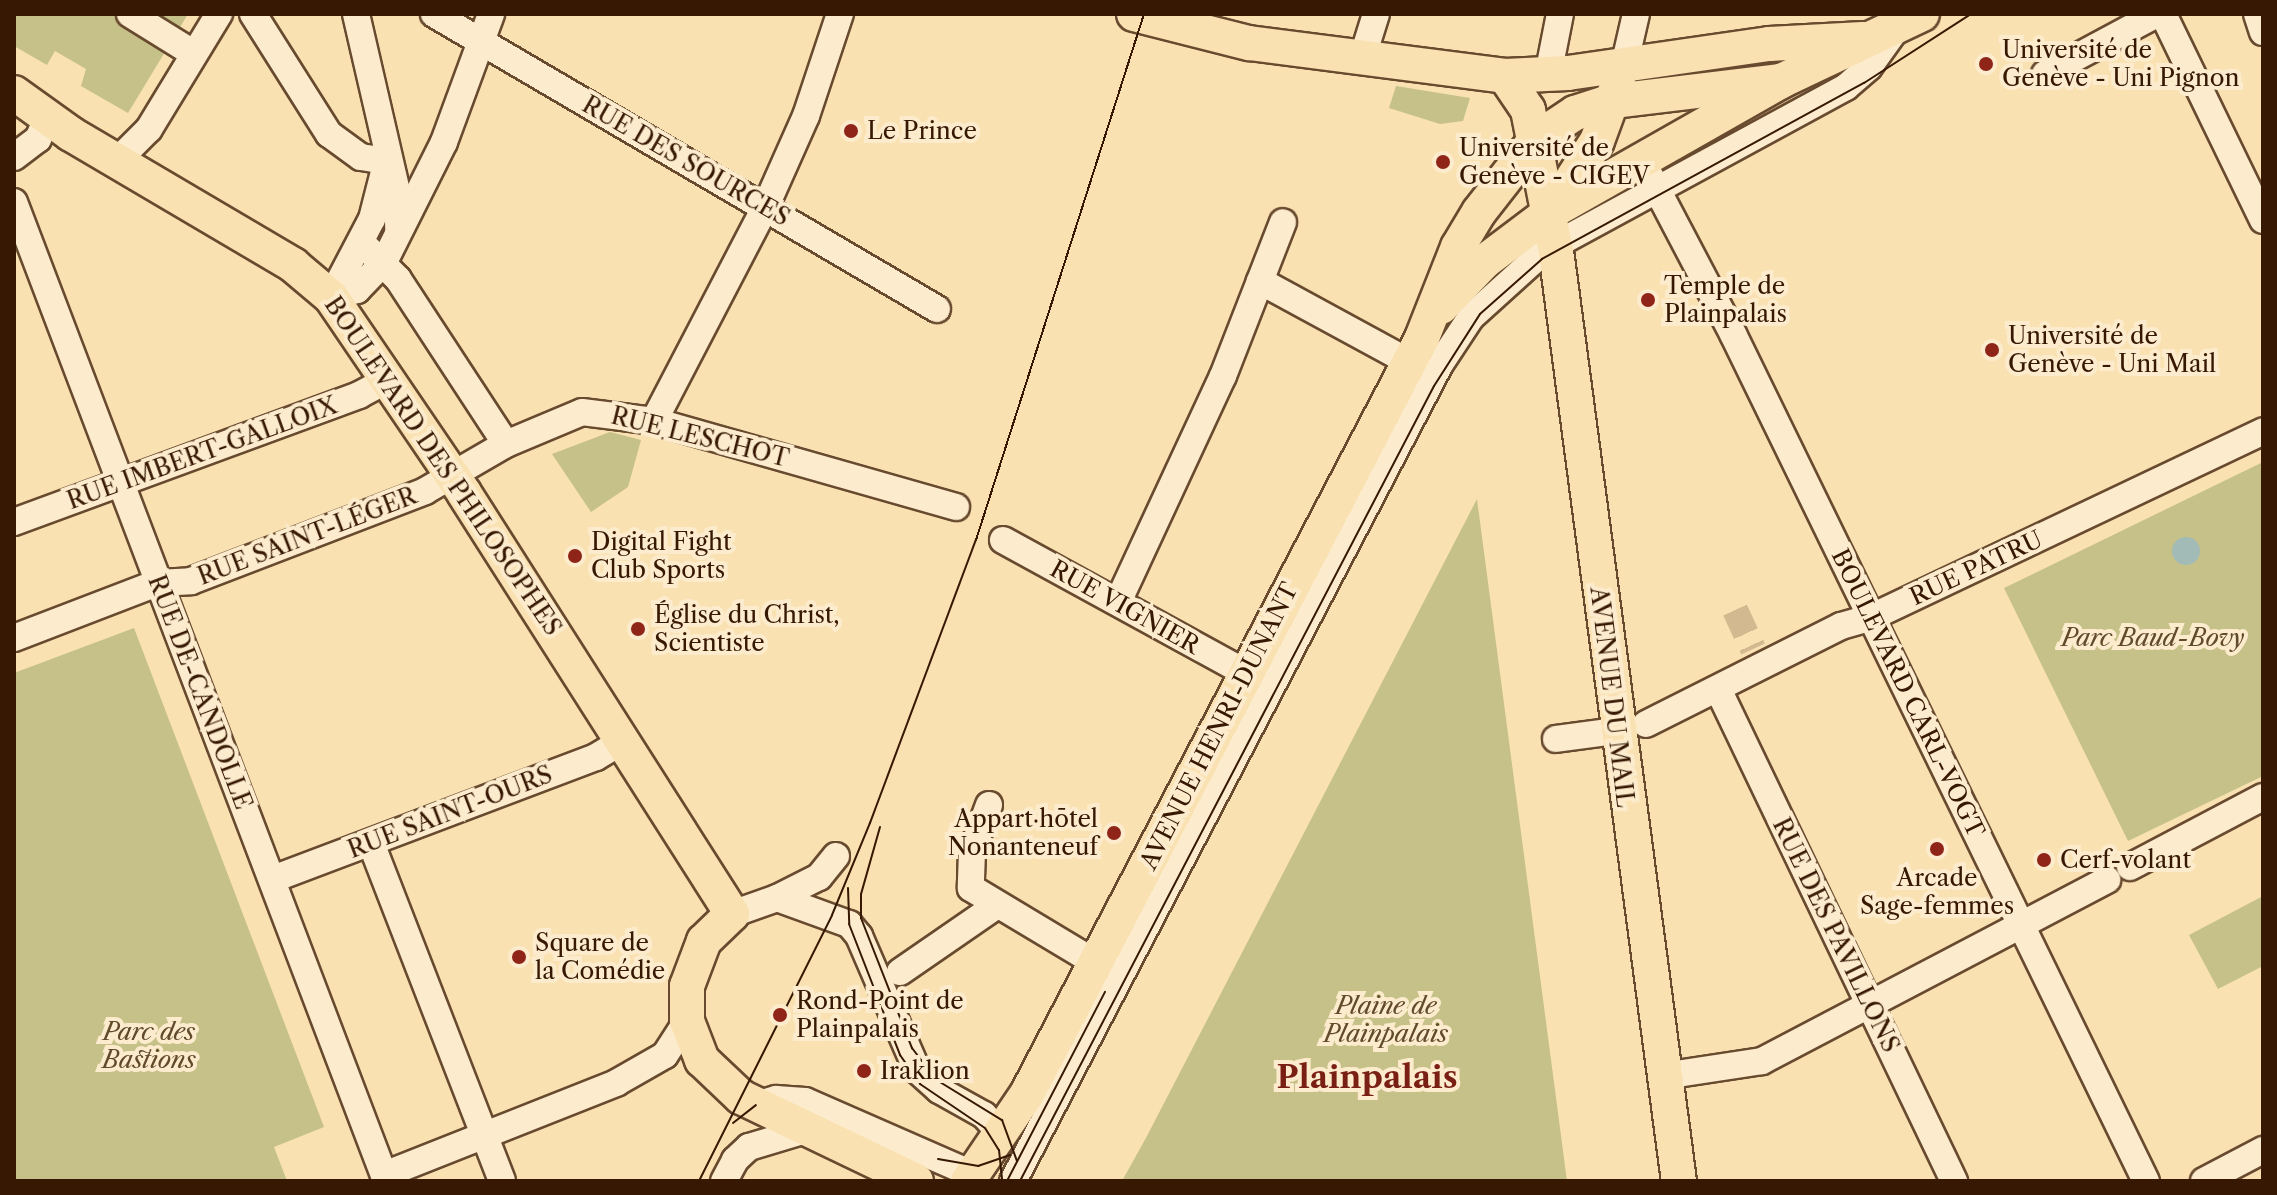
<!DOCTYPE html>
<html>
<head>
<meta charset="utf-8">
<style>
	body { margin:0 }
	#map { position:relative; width:2277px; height:1195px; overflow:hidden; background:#fae1b2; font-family:"Libre Caslon Text",serif }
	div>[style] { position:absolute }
	.green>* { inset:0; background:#c5c188 }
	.water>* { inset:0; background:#a2bbb7 }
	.round { border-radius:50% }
	.minor-tunnel>* { height:26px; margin-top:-13px; transform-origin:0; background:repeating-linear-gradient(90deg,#d3b98f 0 26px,transparent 0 39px) }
	.roads { filter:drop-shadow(2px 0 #684a2f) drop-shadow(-2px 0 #684a2f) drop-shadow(0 2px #684a2f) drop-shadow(0 -2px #684a2f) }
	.minor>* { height:26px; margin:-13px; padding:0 13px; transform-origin:13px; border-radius:13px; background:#fceccd }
	.major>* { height:34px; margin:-17px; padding:0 17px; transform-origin:17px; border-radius:17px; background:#fae1b2 }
	.tram>* { height:2px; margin:-1px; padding:0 1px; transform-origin:1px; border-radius:1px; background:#371803 }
	.dots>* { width:22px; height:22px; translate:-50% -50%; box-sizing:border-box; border:4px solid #fceccd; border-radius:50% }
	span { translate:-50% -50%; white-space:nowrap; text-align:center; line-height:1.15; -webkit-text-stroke:8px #fceccd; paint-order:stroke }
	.poi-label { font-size:24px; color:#371803 }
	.left { translate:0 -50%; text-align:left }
	.right { translate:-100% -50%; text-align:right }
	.street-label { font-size:24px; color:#371803 }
	.park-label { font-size:24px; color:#624b2b; font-style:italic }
	.district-label { font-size:32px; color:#7a1f14; font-weight:700 }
	.frame { position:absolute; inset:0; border:16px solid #371803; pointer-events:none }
</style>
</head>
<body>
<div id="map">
	<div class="green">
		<i style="clip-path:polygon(14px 14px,188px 14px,128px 113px,81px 86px,86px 69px,55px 51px,47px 65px,14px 46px)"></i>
		<i style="clip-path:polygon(1396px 86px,1470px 98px,1463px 121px,1440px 124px,1389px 108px)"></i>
		<i style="clip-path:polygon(610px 432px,641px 440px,628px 487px,591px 512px,552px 454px)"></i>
		<i style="clip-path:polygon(2263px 462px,2263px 776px,2128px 841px,2004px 588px)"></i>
		<i style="clip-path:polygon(1477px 499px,1567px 1181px,1122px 1181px,1147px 1136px)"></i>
		<i style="clip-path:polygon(134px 628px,324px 1127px,274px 1147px,287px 1181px,14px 1181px,14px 673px)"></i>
		<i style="clip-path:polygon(2263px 896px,2263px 966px,2218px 989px,2189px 935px)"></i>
	</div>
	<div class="water">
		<i class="round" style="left:2172px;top:537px;width:28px;height:28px"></i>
	</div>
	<div class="minor-tunnel">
		<i style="left:1735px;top:610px;width:43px;rotate:65.2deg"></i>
	</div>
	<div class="roads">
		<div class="minor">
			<i style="left:130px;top:14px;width:74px;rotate:31.8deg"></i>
			<i style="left:253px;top:14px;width:142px;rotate:57.7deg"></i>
			<i style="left:329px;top:134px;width:39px;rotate:36deg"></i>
			<i style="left:361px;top:157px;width:26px;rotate:9deg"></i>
			<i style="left:356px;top:14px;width:183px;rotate:77deg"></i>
			<i style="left:397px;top:192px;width:37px;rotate:88deg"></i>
			<i style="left:434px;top:14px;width:583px;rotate:30.39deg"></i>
			<i style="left:2163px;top:14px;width:229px;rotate:64.1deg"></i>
			<i style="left:2257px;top:14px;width:19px;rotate:72deg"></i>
			<i style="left:1362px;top:59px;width:47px;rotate:-72.7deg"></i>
			<i style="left:1625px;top:62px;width:49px;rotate:-77.1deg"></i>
			<i style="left:2045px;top:74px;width:127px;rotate:-28.2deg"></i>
			<i style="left:1548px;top:75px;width:62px;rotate:-78.9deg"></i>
			<i style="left:14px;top:157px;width:30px;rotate:-37deg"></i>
			<i style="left:38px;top:139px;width:24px;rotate:-66deg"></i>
			<i style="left:117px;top:161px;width:45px;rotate:-45deg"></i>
			<i style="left:149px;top:129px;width:135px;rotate:-58.7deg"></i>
			<i style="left:1649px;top:174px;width:181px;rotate:62.3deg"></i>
			<i style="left:1733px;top:334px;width:942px;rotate:64.01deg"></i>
			<i style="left:14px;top:202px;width:1047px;rotate:69.19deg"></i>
			<i style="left:361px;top:242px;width:52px;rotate:45deg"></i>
			<i style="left:398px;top:279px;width:197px;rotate:56.8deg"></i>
			<i style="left:1260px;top:281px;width:170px;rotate:28.5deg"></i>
			<i style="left:331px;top:297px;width:27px;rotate:-15deg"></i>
			<i style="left:357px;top:290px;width:39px;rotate:-46deg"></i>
			<i style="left:384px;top:262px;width:134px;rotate:-63.4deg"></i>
			<i style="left:444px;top:142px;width:136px;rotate:-69.8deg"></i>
			<i style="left:331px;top:297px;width:88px;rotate:-62.3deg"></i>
			<i style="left:372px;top:219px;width:57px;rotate:-75.7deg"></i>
			<i style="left:654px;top:421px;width:240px;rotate:-62.5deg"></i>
			<i style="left:765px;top:208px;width:101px;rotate:-66deg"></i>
			<i style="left:806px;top:116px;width:108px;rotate:-71.6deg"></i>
			<i style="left:14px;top:522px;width:368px;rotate:-20.2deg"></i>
			<i style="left:359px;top:395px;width:34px;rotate:-28deg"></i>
			<i style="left:1003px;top:540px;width:277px;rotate:28.7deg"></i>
			<i style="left:1118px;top:602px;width:249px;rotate:-65.1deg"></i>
			<i style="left:1223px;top:376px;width:165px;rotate:-68.7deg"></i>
			<i style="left:14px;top:638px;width:153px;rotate:-21deg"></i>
			<i style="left:157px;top:583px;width:34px;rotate:-3deg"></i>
			<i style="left:191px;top:581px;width:251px;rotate:-21deg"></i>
			<i style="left:425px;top:491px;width:94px;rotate:-30.1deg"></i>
			<i style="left:506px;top:444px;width:82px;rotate:-22.8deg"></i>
			<i style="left:582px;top:412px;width:73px;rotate:7.1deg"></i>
			<i style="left:654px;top:421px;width:314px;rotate:15.9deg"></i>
			<i style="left:1718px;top:689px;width:546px;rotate:64.37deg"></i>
			<i style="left:1646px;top:724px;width:218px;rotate:-26.7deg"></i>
			<i style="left:1841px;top:626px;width:32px;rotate:-16deg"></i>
			<i style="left:1872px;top:617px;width:433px;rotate:-25.4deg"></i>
			<i style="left:1556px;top:739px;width:61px;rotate:-7.6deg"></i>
			<i style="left:989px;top:805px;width:49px;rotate:110.3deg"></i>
			<i style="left:972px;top:851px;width:37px;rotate:92deg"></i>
			<i style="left:971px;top:888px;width:146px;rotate:31deg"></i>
			<i style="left:371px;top:843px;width:362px;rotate:68.8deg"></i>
			<i style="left:2130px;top:867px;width:150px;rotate:-27.8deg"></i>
			<i style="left:273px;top:879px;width:345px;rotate:-20.7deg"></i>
			<i style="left:596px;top:757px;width:33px;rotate:-31deg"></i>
			<i style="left:777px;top:898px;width:47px;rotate:-26.6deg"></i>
			<i style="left:819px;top:877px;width:27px;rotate:-51deg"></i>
			<i style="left:732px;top:914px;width:48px;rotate:-19.6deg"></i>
			<i style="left:777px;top:898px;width:77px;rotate:19.9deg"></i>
			<i style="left:849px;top:924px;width:16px;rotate:50deg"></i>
			<i style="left:859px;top:936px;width:146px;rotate:66.6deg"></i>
			<i style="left:917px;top:1070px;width:30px;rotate:42deg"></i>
			<i style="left:939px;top:1090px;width:51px;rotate:29.1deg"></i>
			<i style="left:984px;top:1115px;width:25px;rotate:48deg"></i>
			<i style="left:900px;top:972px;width:118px;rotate:-34.6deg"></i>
			<i style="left:1664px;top:1076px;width:99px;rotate:-8.7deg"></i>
			<i style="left:1762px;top:1061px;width:390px;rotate:-27.7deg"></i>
			<i style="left:756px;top:1105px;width:21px;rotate:-17deg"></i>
			<i style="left:776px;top:1099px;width:29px;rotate:4deg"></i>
			<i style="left:805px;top:1101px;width:182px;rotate:23.6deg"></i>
			<i style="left:384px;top:1175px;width:250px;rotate:-21.6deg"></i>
			<i style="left:616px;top:1083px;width:56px;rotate:-29.7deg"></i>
			<i style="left:665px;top:1055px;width:40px;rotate:-57.1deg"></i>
			<i style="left:724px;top:1181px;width:24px;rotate:-62deg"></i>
			<i style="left:735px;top:1160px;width:19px;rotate:-43deg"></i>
			<i style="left:749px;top:1147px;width:59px;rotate:-16.6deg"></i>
			<i style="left:1013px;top:1181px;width:922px;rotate:-62.41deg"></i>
			<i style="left:1440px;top:364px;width:56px;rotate:-56.6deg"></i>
			<i style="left:1471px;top:317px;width:98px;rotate:-42.1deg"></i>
			<i style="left:1544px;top:251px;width:344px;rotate:-28.5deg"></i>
			<i style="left:1846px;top:87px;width:30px;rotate:-41deg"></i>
			<i style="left:1869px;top:67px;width:52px;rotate:-54.5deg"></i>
			<i style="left:2204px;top:1181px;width:67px;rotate:-27.7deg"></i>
		</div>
		<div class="major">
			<i style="left:1134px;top:14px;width:119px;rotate:14.2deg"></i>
			<i style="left:1249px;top:43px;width:258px;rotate:7.3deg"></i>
			<i style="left:1505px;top:76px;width:63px;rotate:-2.7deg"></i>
			<i style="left:1568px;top:73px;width:203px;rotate:-8.2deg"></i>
			<i style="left:1769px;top:44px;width:94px;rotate:-3deg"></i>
			<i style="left:1505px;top:76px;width:41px;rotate:55.9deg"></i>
			<i style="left:1528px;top:110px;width:144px;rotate:78.8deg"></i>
			<i style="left:1556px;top:251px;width:938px;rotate:82.47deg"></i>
			<i style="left:14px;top:93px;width:70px;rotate:35.7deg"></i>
			<i style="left:71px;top:134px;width:258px;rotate:30.5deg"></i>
			<i style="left:293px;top:265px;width:50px;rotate:40.1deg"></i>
			<i style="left:331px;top:297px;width:237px;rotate:55.8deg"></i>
			<i style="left:464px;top:493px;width:499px;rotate:57.5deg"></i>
			<i style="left:732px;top:914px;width:39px;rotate:136deg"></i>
			<i style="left:704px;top:941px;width:48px;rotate:110.7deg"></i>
			<i style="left:687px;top:986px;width:35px;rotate:90deg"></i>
			<i style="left:687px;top:1021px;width:42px;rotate:69deg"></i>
			<i style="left:702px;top:1060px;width:54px;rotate:43.5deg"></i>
			<i style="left:741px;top:1097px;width:194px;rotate:25.6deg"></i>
			<i style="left:1552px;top:210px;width:82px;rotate:-56.9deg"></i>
			<i style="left:1597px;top:141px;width:61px;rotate:-69.8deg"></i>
			<i style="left:1441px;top:307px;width:62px;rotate:-46.3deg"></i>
			<i style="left:1484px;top:262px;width:81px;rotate:-37deg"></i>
			<i style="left:1549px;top:213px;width:267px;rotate:-29.6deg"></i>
			<i style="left:1781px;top:81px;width:156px;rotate:-25.4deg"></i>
			<i style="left:968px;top:1181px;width:105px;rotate:-55.9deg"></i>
			<i style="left:1027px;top:1094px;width:853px;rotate:-62.41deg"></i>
			<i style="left:1422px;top:338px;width:98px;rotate:-68.4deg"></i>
			<i style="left:1458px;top:247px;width:41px;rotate:-59deg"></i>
			<i style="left:1479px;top:212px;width:93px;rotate:-52deg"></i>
			<i style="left:1536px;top:139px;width:47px;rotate:-33.7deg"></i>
			<i style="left:1575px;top:113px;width:40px;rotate:-18deg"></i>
			<i style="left:1613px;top:101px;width:169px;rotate:-6.8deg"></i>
		</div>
	</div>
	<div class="tram">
		<i style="left:880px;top:827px;width:70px;rotate:105.8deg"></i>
		<i style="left:861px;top:894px;width:24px;rotate:90deg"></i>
		<i style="left:861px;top:918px;width:140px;rotate:68.6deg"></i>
		<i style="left:912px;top:1048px;width:39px;rotate:53deg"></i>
		<i style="left:935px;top:1079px;width:79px;rotate:31.5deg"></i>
		<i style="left:1002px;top:1120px;width:44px;rotate:69.9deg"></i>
		<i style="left:848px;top:888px;width:36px;rotate:88deg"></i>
		<i style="left:849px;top:924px;width:141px;rotate:68.7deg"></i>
		<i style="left:900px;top:1055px;width:35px;rotate:55deg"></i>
		<i style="left:920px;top:1084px;width:78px;rotate:34.1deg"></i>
		<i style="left:985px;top:1128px;width:26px;rotate:58deg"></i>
		<i style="left:999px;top:1150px;width:31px;rotate:84deg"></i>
		<i style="left:733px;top:1123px;width:29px;rotate:-38deg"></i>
		<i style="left:938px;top:1159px;width:41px;rotate:9.9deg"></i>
		<i style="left:978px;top:1166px;width:34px;rotate:-19deg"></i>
		<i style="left:699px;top:1181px;width:297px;rotate:-63.4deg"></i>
		<i style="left:832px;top:915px;width:100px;rotate:-67.6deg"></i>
		<i style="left:870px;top:823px;width:302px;rotate:-69.5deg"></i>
		<i style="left:976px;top:540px;width:552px;rotate:-72.29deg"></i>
		<i style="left:1007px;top:1181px;width:213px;rotate:-62.6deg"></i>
		<i style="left:1020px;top:1181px;width:896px;rotate:-62.49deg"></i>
		<i style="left:1434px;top:386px;width:85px;rotate:-57.4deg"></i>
		<i style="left:1480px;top:314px;width:83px;rotate:-41.6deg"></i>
		<i style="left:1542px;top:259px;width:367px;rotate:-28.7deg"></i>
		<i style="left:1864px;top:83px;width:127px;rotate:-32.8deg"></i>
	</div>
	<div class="dots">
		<i style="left:1986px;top:64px;background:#8f2418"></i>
		<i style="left:851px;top:131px;background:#8f2418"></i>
		<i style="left:1443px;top:162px;background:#8f2418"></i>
		<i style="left:1648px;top:300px;background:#8f2418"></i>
		<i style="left:1992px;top:350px;background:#8f2418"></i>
		<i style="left:575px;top:556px;background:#8f2418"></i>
		<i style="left:638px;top:629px;background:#8f2418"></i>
		<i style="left:1114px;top:833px;background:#8f2418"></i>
		<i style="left:1937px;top:849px;background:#8f2418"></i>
		<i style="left:2044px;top:860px;background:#8f2418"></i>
		<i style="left:519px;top:957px;background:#8f2418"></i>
		<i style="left:780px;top:1015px;background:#8f2418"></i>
		<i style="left:864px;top:1071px;background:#8f2418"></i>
	</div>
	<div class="poi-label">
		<span class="left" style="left:2002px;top:64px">Université de<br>Genève - Uni Pignon</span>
		<span class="left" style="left:867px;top:131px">Le Prince</span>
		<span class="left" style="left:1459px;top:162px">Université de<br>Genève - CIGEV</span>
		<span class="left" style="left:1664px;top:300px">Temple de<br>Plainpalais</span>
		<span class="left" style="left:2008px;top:350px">Université de<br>Genève - Uni Mail</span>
		<span class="left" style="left:591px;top:556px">Digital Fight<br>Club Sports</span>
		<span class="left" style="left:654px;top:629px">Église du Christ,<br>Scientiste</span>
		<span class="right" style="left:1098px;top:833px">Appart‧hōtel<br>Nonanteneuf</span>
		<span class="left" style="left:2060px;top:860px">Cerf-volant</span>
		<span style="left:1937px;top:892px">Arcade<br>Sage-femmes</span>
		<span class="left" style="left:535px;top:957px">Square de<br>la Comédie</span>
		<span class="left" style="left:796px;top:1015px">Rond-Point de<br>Plainpalais</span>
		<span class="left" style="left:880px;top:1071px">Iraklion</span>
	</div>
	<div class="street-label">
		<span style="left:686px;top:161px;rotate:30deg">RUE DES SOURCES</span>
		<span style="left:700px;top:437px;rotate:14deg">RUE LESCHOT</span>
		<span style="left:202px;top:453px;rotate:-20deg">RUE IMBERT-GALLOIX</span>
		<span style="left:443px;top:466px;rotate:56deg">BOULEVARD DES PHILOSOPHES</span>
		<span style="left:307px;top:536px;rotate:-21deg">RUE SAINT-LÉGER</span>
		<span style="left:1976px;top:568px;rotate:-25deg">RUE PATRU</span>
		<span style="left:1125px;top:607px;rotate:29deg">RUE VIGNIER</span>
		<span style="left:200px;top:692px;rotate:69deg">RUE DE-CANDOLLE</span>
		<span style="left:1908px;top:693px;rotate:64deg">BOULEVARD CARL-VOGT</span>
		<span style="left:1612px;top:697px;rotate:83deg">AVENUE DU MAIL</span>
		<span style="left:1219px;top:726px;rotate:-63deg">AVENUE HENRI-DUNANT</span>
		<span style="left:450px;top:812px;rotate:-21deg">RUE SAINT-OURS</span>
		<span style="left:1836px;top:935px;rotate:64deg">RUE DES PAVILLONS</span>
	</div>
	<div class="park-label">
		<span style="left:2153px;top:638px">Parc Baud-Bovy</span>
		<span style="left:1386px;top:1020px">Plaine de<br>Plainpalais</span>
		<span style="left:149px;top:1046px">Parc des<br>Bastions</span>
	</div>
	<div class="district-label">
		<span style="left:1367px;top:1077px">Plainpalais</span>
	</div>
	<div class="frame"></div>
</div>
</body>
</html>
